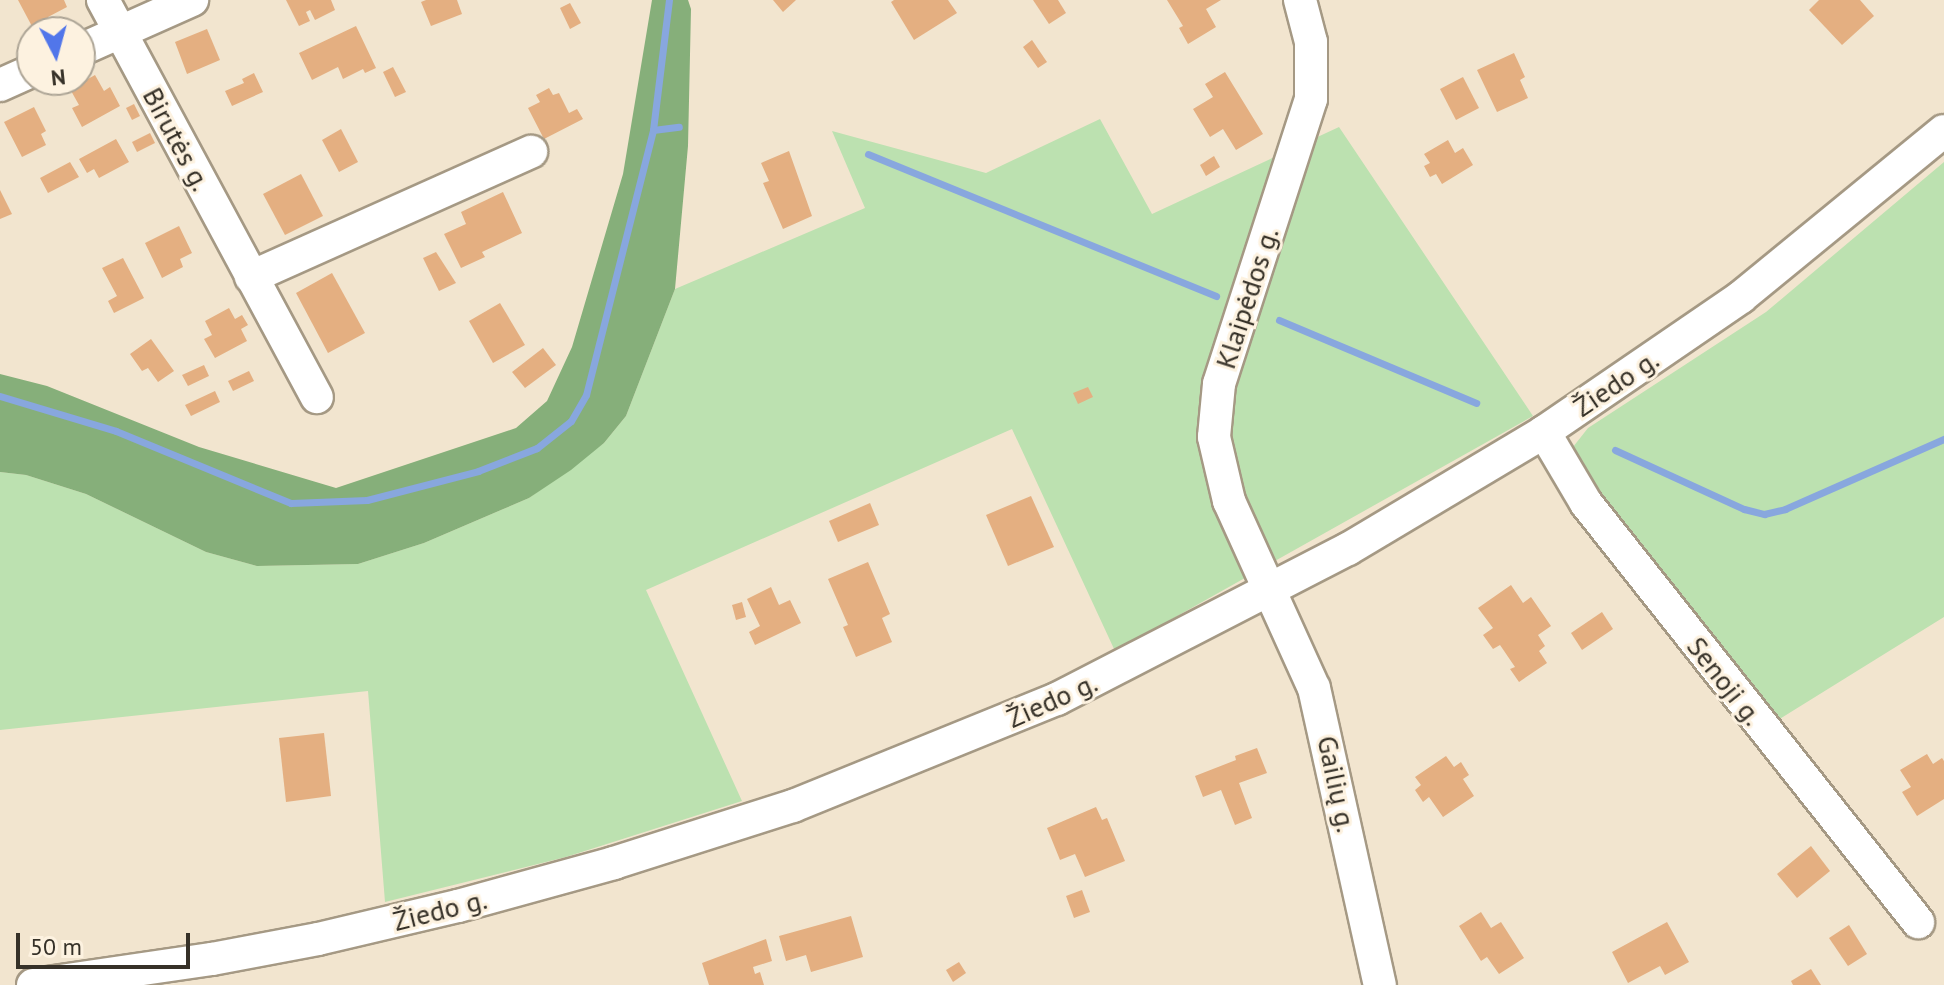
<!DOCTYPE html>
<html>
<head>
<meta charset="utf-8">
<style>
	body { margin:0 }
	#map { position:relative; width:1944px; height:985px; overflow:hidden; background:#f2e5cf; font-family:"PT Sans",sans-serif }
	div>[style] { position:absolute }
	.green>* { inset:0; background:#bce1b0 }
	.forest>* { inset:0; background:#86af7a }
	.stream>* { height:7px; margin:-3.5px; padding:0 3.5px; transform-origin:3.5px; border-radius:3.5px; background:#88a7de }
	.building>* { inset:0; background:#e4af81 }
	.roads { filter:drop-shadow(2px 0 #a59984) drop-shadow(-2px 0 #a59984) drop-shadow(0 2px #a59984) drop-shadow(0 -2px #a59984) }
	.minor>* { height:32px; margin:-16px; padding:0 16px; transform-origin:16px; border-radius:16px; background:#fff }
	span { translate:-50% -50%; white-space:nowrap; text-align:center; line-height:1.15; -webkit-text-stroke:6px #fdf2e0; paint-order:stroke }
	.street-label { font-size:28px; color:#363128 }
	.north { position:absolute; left:16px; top:16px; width:80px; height:80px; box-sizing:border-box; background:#fdf2e0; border:2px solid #ada596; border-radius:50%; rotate:174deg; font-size:22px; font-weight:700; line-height:32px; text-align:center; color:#363128 }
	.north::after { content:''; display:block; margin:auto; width:28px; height:36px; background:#5176ea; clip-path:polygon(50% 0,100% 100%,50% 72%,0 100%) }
	.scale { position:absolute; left:16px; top:933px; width:174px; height:36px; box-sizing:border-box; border:4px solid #363128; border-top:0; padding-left:10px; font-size:24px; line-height:28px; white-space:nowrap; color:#363128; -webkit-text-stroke:6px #fdf2e0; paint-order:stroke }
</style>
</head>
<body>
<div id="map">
	<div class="green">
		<i style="clip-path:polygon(1100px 119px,1152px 214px,1339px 127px,1533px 416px,1115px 651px,1012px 429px,646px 590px,742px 801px,566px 857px,385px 902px,368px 691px,0 730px,0 472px,26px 475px,86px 494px,206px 552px,257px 566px,358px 564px,424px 543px,529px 498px,604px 443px,626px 416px,675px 289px,865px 208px,832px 131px,986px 173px)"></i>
		<i style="clip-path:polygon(1944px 162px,1944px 617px,1778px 720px,1747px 700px,1571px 457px,1573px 447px,1588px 428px,1766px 312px)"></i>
	</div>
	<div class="forest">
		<i style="clip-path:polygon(652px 0,688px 0,691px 9px,688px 146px,675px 289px,626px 416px,604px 443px,571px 470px,529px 498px,424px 543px,358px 564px,257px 566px,206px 552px,86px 494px,26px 475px,0 472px,0 374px,47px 386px,199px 447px,336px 488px,516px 428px,547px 401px,572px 347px,623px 174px)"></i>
	</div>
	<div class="stream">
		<i style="left:653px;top:130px;width:26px;rotate:-7deg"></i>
		<i style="left:868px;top:154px;width:376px;rotate:22.2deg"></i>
		<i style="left:1279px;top:320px;width:214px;rotate:22.8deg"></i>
		<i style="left:0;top:396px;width:121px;rotate:16.8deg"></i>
		<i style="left:116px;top:431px;width:189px;rotate:22.4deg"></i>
		<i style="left:291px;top:503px;width:76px;rotate:-2.3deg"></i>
		<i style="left:367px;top:500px;width:115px;rotate:-14.6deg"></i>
		<i style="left:478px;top:471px;width:63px;rotate:-21.3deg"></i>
		<i style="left:537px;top:448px;width:43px;rotate:-38.5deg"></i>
		<i style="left:571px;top:421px;width:30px;rotate:-60deg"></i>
		<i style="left:586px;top:395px;width:273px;rotate:-75.8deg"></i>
		<i style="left:653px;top:130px;width:131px;rotate:-83deg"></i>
		<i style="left:1615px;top:450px;width:142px;rotate:24.6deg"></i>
		<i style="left:1744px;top:509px;width:21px;rotate:14deg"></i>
		<i style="left:1764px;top:514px;width:22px;rotate:-13deg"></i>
		<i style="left:1785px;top:509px;width:174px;rotate:-23.8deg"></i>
	</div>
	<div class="building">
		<i style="clip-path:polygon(18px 0,64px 0,67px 7px,48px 17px,52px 25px,35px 32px)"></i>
		<i style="clip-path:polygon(286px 0,331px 0,335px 10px,315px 20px,310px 10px,306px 12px,310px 21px,299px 26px)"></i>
		<i style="clip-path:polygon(426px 0,457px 0,462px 14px,431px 26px,421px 2px)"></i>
		<i style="clip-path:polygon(773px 0,796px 0,783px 12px)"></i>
		<i style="clip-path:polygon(894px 0,948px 0,957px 13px,914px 40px,891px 2px)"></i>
		<i style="clip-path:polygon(1033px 0,1058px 0,1066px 13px,1049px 24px)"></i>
		<i style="clip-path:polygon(1167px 0,1221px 0,1206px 9px,1216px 27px,1188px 44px,1179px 28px,1183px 26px)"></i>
		<i style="clip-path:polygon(1819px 0,1860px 0,1874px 16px,1842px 45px,1809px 10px)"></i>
		<i style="clip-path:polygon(570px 3px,581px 23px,570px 29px,560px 8px)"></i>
		<i style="clip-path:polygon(356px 26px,376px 68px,365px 73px,363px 69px,343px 79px,338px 67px,312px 80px,299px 53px)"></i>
		<i style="clip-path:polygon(207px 29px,220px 60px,187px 74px,175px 42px)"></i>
		<i style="clip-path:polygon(1032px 40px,1047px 62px,1038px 68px,1023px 47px)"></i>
		<i style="clip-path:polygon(1514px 53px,1525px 77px,1520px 80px,1528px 98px,1497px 112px,1477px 70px)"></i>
		<i style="clip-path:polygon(393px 67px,406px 92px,395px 97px,383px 72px)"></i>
		<i style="clip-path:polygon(1225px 72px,1263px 134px,1236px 150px,1223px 129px,1210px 137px,1193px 109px,1213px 97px,1205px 84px)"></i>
		<i style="clip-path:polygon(254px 73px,263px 92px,232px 106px,225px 91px,244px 83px,242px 79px)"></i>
		<i style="clip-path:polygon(95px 75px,104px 91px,110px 87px,120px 106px,82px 127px,72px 108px,79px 105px,70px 89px)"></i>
		<i style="clip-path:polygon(1463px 77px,1479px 108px,1456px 120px,1440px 89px)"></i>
		<i style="clip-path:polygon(549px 88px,553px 95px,559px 93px,569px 113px,577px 109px,583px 119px,544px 139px,528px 108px,540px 102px,536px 95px)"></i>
		<i style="clip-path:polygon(134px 104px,140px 116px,132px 120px,126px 108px)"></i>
		<i style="clip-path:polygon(34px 107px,46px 131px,41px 134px,46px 145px,22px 157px,4px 122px)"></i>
		<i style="clip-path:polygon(341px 129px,358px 162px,339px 172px,322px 140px)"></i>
		<i style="clip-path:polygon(150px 133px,155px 143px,137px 152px,132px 142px)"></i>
		<i style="clip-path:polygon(116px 139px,129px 162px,99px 178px,94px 169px,87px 173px,79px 159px)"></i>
		<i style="clip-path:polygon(1448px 140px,1455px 153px,1463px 148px,1473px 165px,1442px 184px,1436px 174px,1430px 177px,1424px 166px,1430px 163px,1424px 154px)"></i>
		<i style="clip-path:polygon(789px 151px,812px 216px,783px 229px,763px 183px,769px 181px,761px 163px)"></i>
		<i style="clip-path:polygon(1214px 156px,1220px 167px,1206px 176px,1200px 165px)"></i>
		<i style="clip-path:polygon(70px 162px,79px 177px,48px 193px,40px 178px)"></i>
		<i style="clip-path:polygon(301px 174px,323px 216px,285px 235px,263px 194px)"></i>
		<i style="clip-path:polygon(0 190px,12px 214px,0 219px)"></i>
		<i style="clip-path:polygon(503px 192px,522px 233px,482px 252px,485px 257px,461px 268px,444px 234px,466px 224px,461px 212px)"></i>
		<i style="clip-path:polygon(179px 226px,192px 253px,180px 259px,183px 267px,162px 278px,145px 243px)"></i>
		<i style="clip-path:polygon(436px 252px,456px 283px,439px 291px,423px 258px)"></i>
		<i style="clip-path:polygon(123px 258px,144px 298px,114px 313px,108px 301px,117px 296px,102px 268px)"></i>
		<i style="clip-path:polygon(332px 273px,365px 333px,328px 353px,296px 293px)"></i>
		<i style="clip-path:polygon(500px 303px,525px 345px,493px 363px,469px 321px)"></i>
		<i style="clip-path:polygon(229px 308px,235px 319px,242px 315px,248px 325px,241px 329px,247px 341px,215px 358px,204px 339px,212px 335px,205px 321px)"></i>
		<i style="clip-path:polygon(151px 339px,174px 371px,158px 382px,148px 368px,142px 371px,130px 354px)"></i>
		<i style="clip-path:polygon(543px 348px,556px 365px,525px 388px,512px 372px)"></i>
		<i style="clip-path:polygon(204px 365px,209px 376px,188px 386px,182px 375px)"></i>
		<i style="clip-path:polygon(249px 371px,254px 381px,233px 391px,228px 381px)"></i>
		<i style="clip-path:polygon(1088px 387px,1093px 397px,1078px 404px,1073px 393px)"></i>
		<i style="clip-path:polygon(215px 391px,220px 402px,191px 416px,185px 405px)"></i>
		<i style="clip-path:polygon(1031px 496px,1054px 547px,1008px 566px,986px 515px)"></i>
		<i style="clip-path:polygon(870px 503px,879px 525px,838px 542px,829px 521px)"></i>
		<i style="clip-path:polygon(868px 562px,890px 614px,882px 618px,892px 642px,856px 657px,843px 627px,848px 625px,828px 579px)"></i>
		<i style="clip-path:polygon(1511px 585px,1523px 603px,1531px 597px,1551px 626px,1538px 635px,1545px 646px,1539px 651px,1547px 663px,1519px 682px,1510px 669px,1515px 667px,1500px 645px,1493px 649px,1483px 635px,1493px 628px,1478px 608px)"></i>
		<i style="clip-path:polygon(771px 587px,779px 605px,790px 600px,801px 623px,755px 645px,749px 632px,760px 626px,747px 599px)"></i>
		<i style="clip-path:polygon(742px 602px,746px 617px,736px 620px,732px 605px)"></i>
		<i style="clip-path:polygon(1602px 612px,1613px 629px,1582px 650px,1571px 633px)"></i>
		<i style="clip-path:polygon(324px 733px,331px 796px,286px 802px,279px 738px)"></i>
		<i style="clip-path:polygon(1257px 748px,1267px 773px,1239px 783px,1252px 818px,1235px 825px,1221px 790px,1203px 797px,1195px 776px,1236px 760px,1235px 756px)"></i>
		<i style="clip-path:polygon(1927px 754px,1933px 764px,1942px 758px,1944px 761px,1944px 799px,1917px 816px,1902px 792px,1911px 787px,1900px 770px)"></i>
		<i style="clip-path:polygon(1446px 756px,1454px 767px,1461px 762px,1469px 775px,1463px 779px,1474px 796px,1443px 817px,1429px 797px,1423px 802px,1415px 790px,1421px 785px,1415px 777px)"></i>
		<i style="clip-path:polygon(1096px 807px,1102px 820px,1107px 818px,1125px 861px,1085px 877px,1075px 854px,1060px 860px,1047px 828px)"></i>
		<i style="clip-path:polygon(1811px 846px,1830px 871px,1797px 898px,1777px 874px)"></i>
		<i style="clip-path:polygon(1082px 890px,1090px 912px,1074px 918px,1066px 896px)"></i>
		<i style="clip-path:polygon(1481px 912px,1491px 928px,1501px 922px,1524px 958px,1499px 974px,1487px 957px,1481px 961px,1459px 926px)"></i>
		<i style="clip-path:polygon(851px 916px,863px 957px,811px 972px,806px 955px,786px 961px,779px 936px)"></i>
		<i style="clip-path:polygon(1667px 922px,1689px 962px,1665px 975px,1660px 966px,1628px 983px,1612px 952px)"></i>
		<i style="clip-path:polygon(1849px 925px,1867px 954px,1848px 966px,1829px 938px)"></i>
		<i style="clip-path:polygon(766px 939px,772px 961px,753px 967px,755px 974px,760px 972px,764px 985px,709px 985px,702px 963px)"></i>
		<i style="clip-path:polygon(959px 962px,966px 973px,953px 982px,946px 970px)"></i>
		<i style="clip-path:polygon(1811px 969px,1821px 985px,1793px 985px,1791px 981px)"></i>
	</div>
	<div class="roads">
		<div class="minor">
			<i style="left:103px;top:0;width:451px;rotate:61.7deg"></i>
			<i style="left:1300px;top:0;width:43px;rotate:75.3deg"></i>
			<i style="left:1311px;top:42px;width:57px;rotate:90deg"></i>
			<i style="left:1311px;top:99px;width:299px;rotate:107.9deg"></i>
			<i style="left:1219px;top:384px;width:53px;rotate:95.4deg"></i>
			<i style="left:1214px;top:437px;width:66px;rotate:76.8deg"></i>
			<i style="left:1229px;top:501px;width:205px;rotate:65.6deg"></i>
			<i style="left:1314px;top:688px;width:304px;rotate:77.5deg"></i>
			<i style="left:80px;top:50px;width:123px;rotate:-24.1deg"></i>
			<i style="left:0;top:85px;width:35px;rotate:-24deg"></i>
			<i style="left:251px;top:277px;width:307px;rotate:-24.1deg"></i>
			<i style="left:1544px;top:432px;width:82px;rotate:59.4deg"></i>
			<i style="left:1586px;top:503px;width:535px;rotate:51.61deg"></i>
			<i style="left:33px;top:985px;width:181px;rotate:-8.3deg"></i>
			<i style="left:212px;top:959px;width:108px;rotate:-10.7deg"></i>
			<i style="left:318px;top:939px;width:144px;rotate:-13.3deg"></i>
			<i style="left:458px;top:906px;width:162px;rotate:-15.4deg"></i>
			<i style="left:614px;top:863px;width:188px;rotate:-17.7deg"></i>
			<i style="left:793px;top:806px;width:285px;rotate:-22.1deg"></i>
			<i style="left:1057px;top:699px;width:327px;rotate:-27.3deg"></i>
			<i style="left:1348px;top:549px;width:228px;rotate:-30.8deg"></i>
			<i style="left:1544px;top:432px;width:239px;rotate:-34.4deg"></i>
			<i style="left:1741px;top:297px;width:262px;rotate:-39.3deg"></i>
		</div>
	</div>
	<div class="street-label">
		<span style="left:177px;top:139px;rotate:62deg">Birutės g.</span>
		<span style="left:1247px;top:298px;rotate:-72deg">Klaipėdos g.</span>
		<span style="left:1616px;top:383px;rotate:-34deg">Žiedo g.</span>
		<span style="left:1725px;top:681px;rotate:52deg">Senoji g.</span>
		<span style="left:1052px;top:700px;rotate:-24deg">Žiedo g.</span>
		<span style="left:1337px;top:784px;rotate:78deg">Gailių g.</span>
		<span style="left:440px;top:910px;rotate:-14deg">Žiedo g.</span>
	</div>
	<div class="north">N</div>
	<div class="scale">50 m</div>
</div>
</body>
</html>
